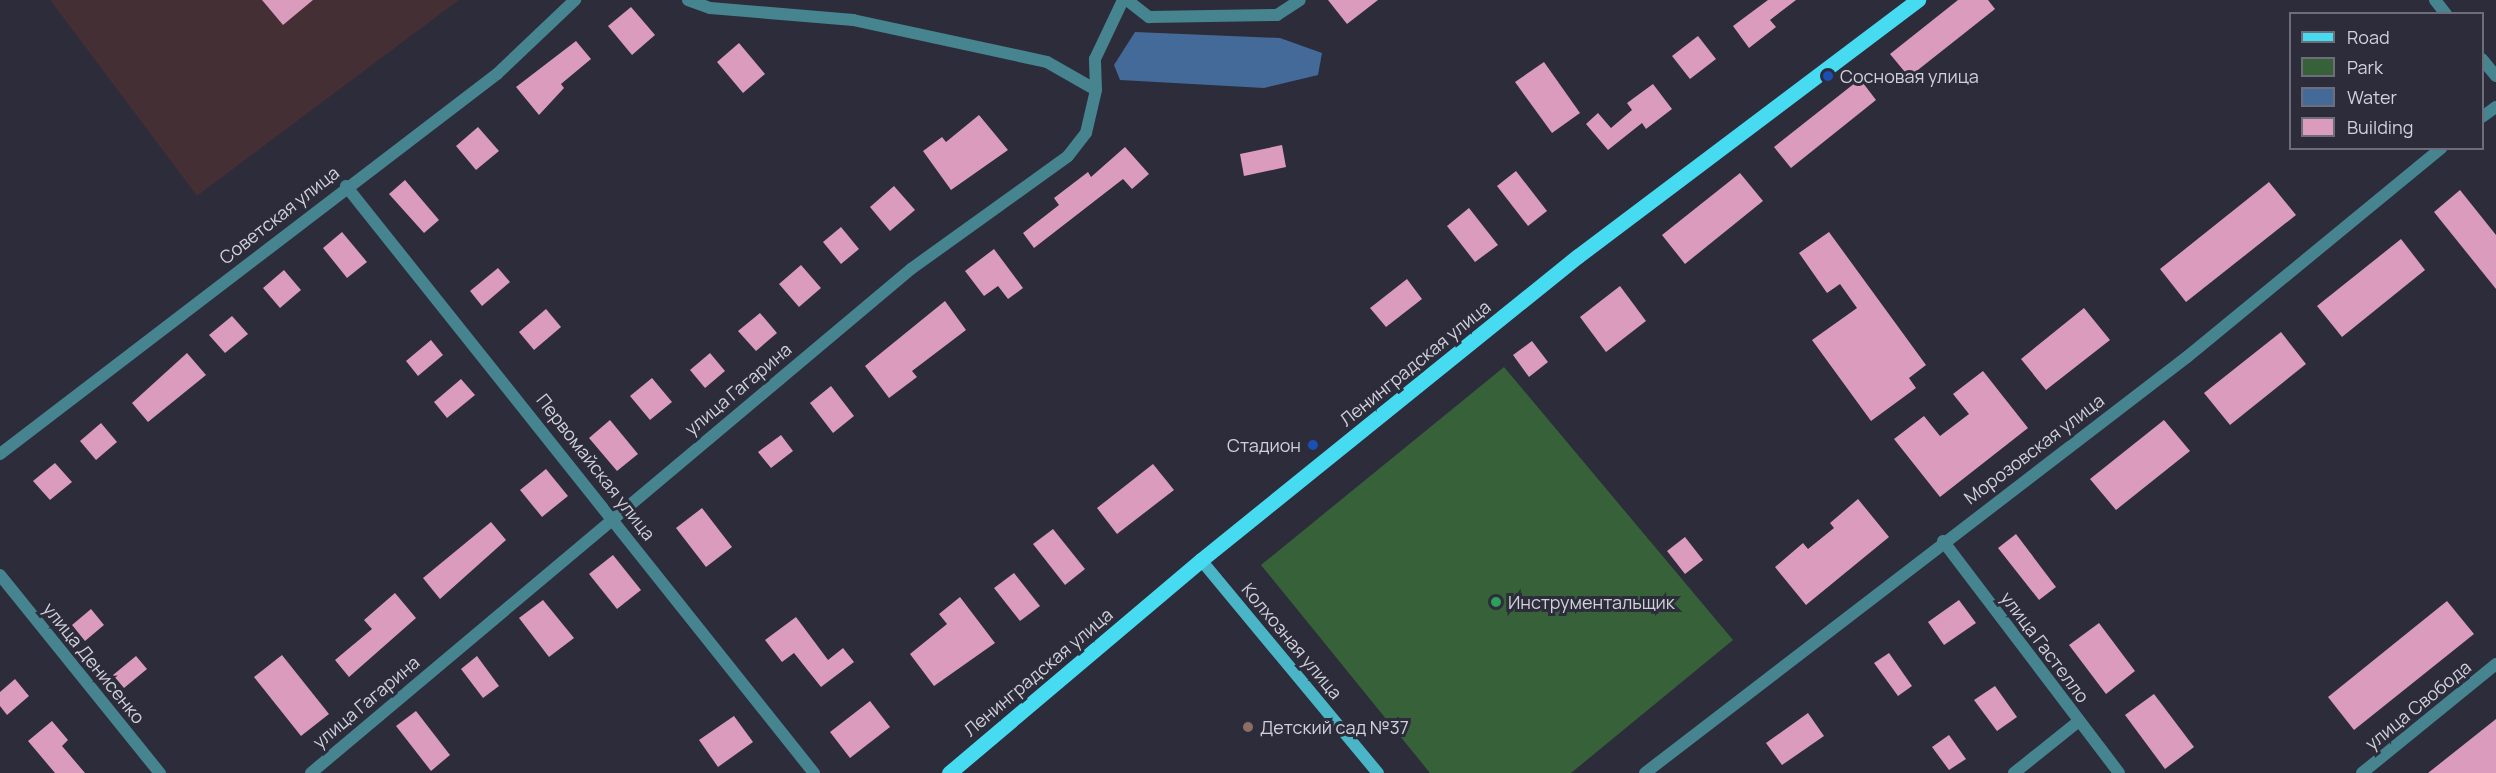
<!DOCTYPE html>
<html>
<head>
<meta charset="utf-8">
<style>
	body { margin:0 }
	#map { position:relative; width:2496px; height:773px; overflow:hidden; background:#2c2c3b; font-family:Manrope,sans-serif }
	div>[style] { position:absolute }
	.industrial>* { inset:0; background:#432f34 }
	.green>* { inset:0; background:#376138 }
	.water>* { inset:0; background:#436a99 }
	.building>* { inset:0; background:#da9bbc }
	.street>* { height:12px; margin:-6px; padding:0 6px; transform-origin:6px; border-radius:6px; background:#46848f }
	.secondary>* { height:12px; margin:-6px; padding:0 6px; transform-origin:6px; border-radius:6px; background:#4ab5c6 }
	.primary>* { height:15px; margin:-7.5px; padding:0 7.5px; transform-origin:7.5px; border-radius:7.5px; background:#47dbf1 }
	.dots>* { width:16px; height:16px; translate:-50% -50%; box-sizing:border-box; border:3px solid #2c2c3b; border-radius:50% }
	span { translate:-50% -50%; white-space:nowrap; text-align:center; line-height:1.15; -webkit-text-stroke:6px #2c2c3b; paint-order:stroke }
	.poi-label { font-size:18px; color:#d1d1db }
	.left { translate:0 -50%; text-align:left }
	.right { translate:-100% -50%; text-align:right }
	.street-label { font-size:18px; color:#d1d1db }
	.legend { position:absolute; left:2289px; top:12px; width:195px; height:138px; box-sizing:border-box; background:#2c2c3b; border:2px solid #6e6e7b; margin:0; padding:8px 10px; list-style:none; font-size:18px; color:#d1d1db }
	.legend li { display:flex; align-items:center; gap:12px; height:30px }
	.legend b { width:30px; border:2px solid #6e6e7b }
</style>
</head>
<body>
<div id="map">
	<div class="industrial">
		<i style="clip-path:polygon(50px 0,459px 0,197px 196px)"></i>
	</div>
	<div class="green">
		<i style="clip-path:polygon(1504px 367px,1733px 640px,1571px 773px,1430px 773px,1261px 565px)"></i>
	</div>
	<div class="water">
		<i style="clip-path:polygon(1135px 32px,1280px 38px,1322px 53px,1318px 75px,1264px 88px,1120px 80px,1114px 65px)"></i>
	</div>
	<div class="building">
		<i style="clip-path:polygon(262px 0,313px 0,283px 25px)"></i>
		<i style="clip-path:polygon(1328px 0,1378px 0,1347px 24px)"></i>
		<i style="clip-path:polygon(1768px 0,1796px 0,1770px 20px,1776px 27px,1749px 48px,1733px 26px)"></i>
		<i style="clip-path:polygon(1958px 0,1988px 0,1995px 9px,1909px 77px,1890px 54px)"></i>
		<i style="clip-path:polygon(631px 7px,655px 35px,632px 55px,608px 26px)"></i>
		<i style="clip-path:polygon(1698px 36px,1716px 59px,1690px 79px,1672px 56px)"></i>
		<i style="clip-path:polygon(576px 41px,591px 59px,561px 84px,564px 88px,539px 115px,516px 87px)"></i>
		<i style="clip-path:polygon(739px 43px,765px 74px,743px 93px,717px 62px)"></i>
		<i style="clip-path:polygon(1544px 62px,1580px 113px,1552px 133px,1515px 82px)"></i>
		<i style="clip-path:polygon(1860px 79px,1876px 100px,1791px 168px,1774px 147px)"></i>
		<i style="clip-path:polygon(1653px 84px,1672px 109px,1646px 129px,1642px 123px,1608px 150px,1586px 124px,1598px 113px,1611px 128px,1632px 110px,1627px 103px)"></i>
		<i style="clip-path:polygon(979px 115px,1008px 150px,951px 190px,923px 151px,942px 137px,946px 142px)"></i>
		<i style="clip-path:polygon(478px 127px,499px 151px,476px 170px,456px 146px)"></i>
		<i style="clip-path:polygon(1282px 145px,1286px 167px,1244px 176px,1240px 154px)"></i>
		<i style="clip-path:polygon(1125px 147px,1149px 174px,1132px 189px,1123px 179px,1034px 248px,1023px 233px,1059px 205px,1054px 198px,1088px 172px,1091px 177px)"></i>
		<i style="clip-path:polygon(1516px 171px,1547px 211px,1528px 226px,1497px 186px)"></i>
		<i style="clip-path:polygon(1740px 173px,1763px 201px,1685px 264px,1662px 235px)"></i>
		<i style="clip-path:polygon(405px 180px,439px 220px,424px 233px,389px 194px)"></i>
		<i style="clip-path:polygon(2269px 182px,2296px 215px,2186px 302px,2160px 269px)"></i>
		<i style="clip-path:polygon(894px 186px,915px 210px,890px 231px,870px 207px)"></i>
		<i style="clip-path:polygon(2460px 190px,2496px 235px,2496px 289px,2434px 212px)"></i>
		<i style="clip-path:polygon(1469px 208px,1498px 245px,1475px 262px,1447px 226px)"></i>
		<i style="clip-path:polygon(841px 227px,859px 249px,841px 264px,823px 242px)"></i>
		<i style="clip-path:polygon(342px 232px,367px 262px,347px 278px,323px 248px)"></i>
		<i style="clip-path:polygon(1829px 232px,1926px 365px,1909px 378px,1916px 388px,1871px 421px,1812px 340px,1857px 308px,1840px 284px,1827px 293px,1799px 253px)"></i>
		<i style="clip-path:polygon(2401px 239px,2425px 270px,2342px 337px,2317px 306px)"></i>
		<i style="clip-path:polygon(994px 249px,1023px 288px,1008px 299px,998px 286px,984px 296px,965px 271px)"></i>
		<i style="clip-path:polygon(801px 265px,821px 288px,799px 307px,779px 284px)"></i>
		<i style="clip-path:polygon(498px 268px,510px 282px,482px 306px,470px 291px)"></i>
		<i style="clip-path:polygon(284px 270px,301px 290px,280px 308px,263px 288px)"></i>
		<i style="clip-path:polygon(1407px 279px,1422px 299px,1386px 327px,1370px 308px)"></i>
		<i style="clip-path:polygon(1620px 286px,1646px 321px,1606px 352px,1580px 317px)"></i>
		<i style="clip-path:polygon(945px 301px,966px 330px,912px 371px,917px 377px,889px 398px,865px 366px)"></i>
		<i style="clip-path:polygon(2084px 308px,2110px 340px,2046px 390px,2021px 359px)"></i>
		<i style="clip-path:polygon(546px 309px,561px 327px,534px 350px,519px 332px)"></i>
		<i style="clip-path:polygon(760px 313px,777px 333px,756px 351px,738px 331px)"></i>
		<i style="clip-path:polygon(232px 316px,248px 334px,225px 353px,209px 335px)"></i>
		<i style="clip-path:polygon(2281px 332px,2306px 364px,2230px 425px,2204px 393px)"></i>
		<i style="clip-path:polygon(431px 340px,443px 355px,418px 376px,406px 361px)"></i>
		<i style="clip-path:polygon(1532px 341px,1548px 362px,1529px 377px,1513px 355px)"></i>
		<i style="clip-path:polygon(187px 353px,206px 375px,148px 422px,132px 403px)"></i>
		<i style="clip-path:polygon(710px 353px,725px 371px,705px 388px,690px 370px)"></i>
		<i style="clip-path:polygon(1983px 371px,2028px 428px,1940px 497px,1894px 439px,1924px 416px,1940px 436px,1969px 414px,1953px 394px)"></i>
		<i style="clip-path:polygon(652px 378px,672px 402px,650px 420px,630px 396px)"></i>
		<i style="clip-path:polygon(461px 379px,475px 395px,447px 418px,434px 402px)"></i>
		<i style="clip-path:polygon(831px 386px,854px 416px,833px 433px,810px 403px)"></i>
		<i style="clip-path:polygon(610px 420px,638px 454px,617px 471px,589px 438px)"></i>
		<i style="clip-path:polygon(2164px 420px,2190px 451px,2116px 510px,2090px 479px)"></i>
		<i style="clip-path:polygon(101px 423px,117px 442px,96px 460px,80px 441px)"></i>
		<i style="clip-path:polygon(781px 435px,793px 451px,771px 468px,758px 452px)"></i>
		<i style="clip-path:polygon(55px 463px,72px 482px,50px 500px,33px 481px)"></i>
		<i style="clip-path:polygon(1153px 464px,1174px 490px,1117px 534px,1097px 508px)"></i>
		<i style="clip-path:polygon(546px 469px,568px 496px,542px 517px,520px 490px)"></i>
		<i style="clip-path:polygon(1858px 499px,1889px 537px,1806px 605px,1775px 567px,1803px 543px,1808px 549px,1834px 528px,1830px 523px)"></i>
		<i style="clip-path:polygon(702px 508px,732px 547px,706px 567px,676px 528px)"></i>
		<i style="clip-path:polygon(491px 522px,506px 540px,440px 599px,423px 578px)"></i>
		<i style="clip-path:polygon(1053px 529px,1085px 569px,1065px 585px,1033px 544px)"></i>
		<i style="clip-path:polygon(2016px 534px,2056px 587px,2039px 600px,1998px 548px)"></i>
		<i style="clip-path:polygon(1685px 537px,1703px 560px,1685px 574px,1667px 551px)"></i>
		<i style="clip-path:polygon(613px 555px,641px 590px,617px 609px,589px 574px)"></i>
		<i style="clip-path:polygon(1014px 573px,1040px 606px,1020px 621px,994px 588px)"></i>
		<i style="clip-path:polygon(395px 593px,416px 618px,349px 677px,335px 660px,372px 629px,364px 620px)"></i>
		<i style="clip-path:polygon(960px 597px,995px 643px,934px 686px,910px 654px,947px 624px,939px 614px)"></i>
		<i style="clip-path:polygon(543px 600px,574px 638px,549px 657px,519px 618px)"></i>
		<i style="clip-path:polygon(1959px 600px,1976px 623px,1944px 645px,1928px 622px)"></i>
		<i style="clip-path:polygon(2447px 601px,2474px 634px,2354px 730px,2328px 697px)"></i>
		<i style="clip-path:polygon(91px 609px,104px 625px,85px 641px,72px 625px)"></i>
		<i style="clip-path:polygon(796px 617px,828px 660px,843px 648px,854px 662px,821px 687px,794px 653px,782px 662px,765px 640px)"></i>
		<i style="clip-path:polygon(2099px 623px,2135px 671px,2106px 694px,2069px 645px)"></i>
		<i style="clip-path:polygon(1889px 653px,1912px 686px,1898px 696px,1874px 663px)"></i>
		<i style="clip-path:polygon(282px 655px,329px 714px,301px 736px,254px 677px)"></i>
		<i style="clip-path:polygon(136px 656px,147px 669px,124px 688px,113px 675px)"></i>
		<i style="clip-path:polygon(477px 656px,499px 686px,483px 698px,461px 669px)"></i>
		<i style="clip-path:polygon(15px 679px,29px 696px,7px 715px,0 706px,0 692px)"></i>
		<i style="clip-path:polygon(1995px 686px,2017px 717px,1997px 731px,1974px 700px)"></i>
		<i style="clip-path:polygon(2154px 694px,2194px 747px,2165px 769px,2125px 715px)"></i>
		<i style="clip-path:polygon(870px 701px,890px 727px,850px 758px,830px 732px)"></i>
		<i style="clip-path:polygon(416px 711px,450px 755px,431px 771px,396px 726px)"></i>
		<i style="clip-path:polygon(1808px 713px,1824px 736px,1782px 765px,1766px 743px)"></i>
		<i style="clip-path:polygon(734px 716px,753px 742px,718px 767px,699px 740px)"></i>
		<i style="clip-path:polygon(2496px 719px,2496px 773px,2428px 773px)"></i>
		<i style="clip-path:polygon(52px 721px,68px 740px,62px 746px,85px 773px,55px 773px,28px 741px)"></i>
		<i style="clip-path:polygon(1949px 735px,1966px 759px,1949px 770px,1932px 747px)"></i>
	</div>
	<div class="street">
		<i style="left:688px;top:0;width:23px;rotate:20deg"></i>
		<i style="left:710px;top:8px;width:144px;rotate:4.8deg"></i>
		<i style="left:853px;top:20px;width:198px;rotate:12.2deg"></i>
		<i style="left:1047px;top:62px;width:56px;rotate:29.7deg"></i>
		<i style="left:1127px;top:0;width:28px;rotate:38deg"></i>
		<i style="left:1149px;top:17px;width:128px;rotate:-0.9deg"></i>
		<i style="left:1277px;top:15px;width:27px;rotate:-33deg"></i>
		<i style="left:2435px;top:0;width:18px;rotate:52deg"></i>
		<i style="left:2482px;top:59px;width:22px;rotate:51deg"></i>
		<i style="left:2482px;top:117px;width:17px;rotate:-36deg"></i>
		<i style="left:346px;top:186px;width:751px;rotate:51.44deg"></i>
		<i style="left:0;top:454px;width:626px;rotate:-37.4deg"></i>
		<i style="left:497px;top:74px;width:108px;rotate:-43.5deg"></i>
		<i style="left:1943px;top:541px;width:291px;rotate:52.8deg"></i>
		<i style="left:0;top:575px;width:255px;rotate:51.1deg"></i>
		<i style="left:311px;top:773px;width:784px;rotate:-40.03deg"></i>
		<i style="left:911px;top:269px;width:193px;rotate:-35.7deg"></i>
		<i style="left:1068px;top:156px;width:29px;rotate:-52deg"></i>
		<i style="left:1086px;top:133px;width:44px;rotate:-76.9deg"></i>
		<i style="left:1096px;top:90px;width:31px;rotate:-92deg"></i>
		<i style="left:1095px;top:59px;width:65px;rotate:-64.6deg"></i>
		<i style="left:1645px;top:773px;width:683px;rotate:-37.51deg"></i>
		<i style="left:2187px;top:357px;width:329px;rotate:-39.4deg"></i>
		<i style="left:2014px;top:773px;width:83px;rotate:-38.7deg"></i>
		<i style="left:2362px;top:773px;width:173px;rotate:-39.1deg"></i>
	</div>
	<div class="secondary">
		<i style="left:1201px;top:560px;width:277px;rotate:50.3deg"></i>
	</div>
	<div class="primary">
		<i style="left:949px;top:773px;width:330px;rotate:-40.2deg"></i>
		<i style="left:1201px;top:560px;width:484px;rotate:-38.9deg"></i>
		<i style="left:1578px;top:256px;width:426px;rotate:-37deg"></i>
	</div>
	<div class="dots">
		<i style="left:1828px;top:76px;background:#1a4fb4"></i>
		<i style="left:1313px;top:445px;background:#1a4fb4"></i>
		<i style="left:1496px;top:602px;background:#2e9e5b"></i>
		<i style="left:1248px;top:727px;background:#8d6e63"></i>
	</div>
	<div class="poi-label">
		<span class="left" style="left:1840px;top:76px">Сосновая улица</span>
		<span class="right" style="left:1301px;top:445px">Стадион</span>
		<span class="left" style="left:1508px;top:602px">Инструментальщик</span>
		<span class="left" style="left:1260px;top:727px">Детский сад №37</span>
	</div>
	<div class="street-label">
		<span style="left:279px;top:215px;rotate:-38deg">Советская улица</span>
		<span style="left:1415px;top:363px;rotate:-39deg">Ленинградская улица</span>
		<span style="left:738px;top:389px;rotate:-40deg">улица Гагарина</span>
		<span style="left:2034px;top:449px;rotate:-37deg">Морозовская улица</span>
		<span style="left:596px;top:467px;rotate:52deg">Первомайская улица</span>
		<span style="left:1292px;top:641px;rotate:50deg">Колхозная улица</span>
		<span style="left:2045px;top:647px;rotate:53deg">улица Гастелло</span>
		<span style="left:94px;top:663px;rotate:51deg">улица Денисенко</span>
		<span style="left:1038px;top:672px;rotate:-40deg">Ленинградская улица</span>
		<span style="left:366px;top:702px;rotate:-40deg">улица Гагарина</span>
		<span style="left:2418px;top:705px;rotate:-39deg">улица Свобода</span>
	</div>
	<ul class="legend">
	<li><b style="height:8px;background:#47dbf1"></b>Road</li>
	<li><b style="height:16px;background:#376138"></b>Park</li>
	<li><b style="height:16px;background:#436a99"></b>Water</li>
	<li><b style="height:16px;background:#da9bbc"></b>Building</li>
	</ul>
</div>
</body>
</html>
